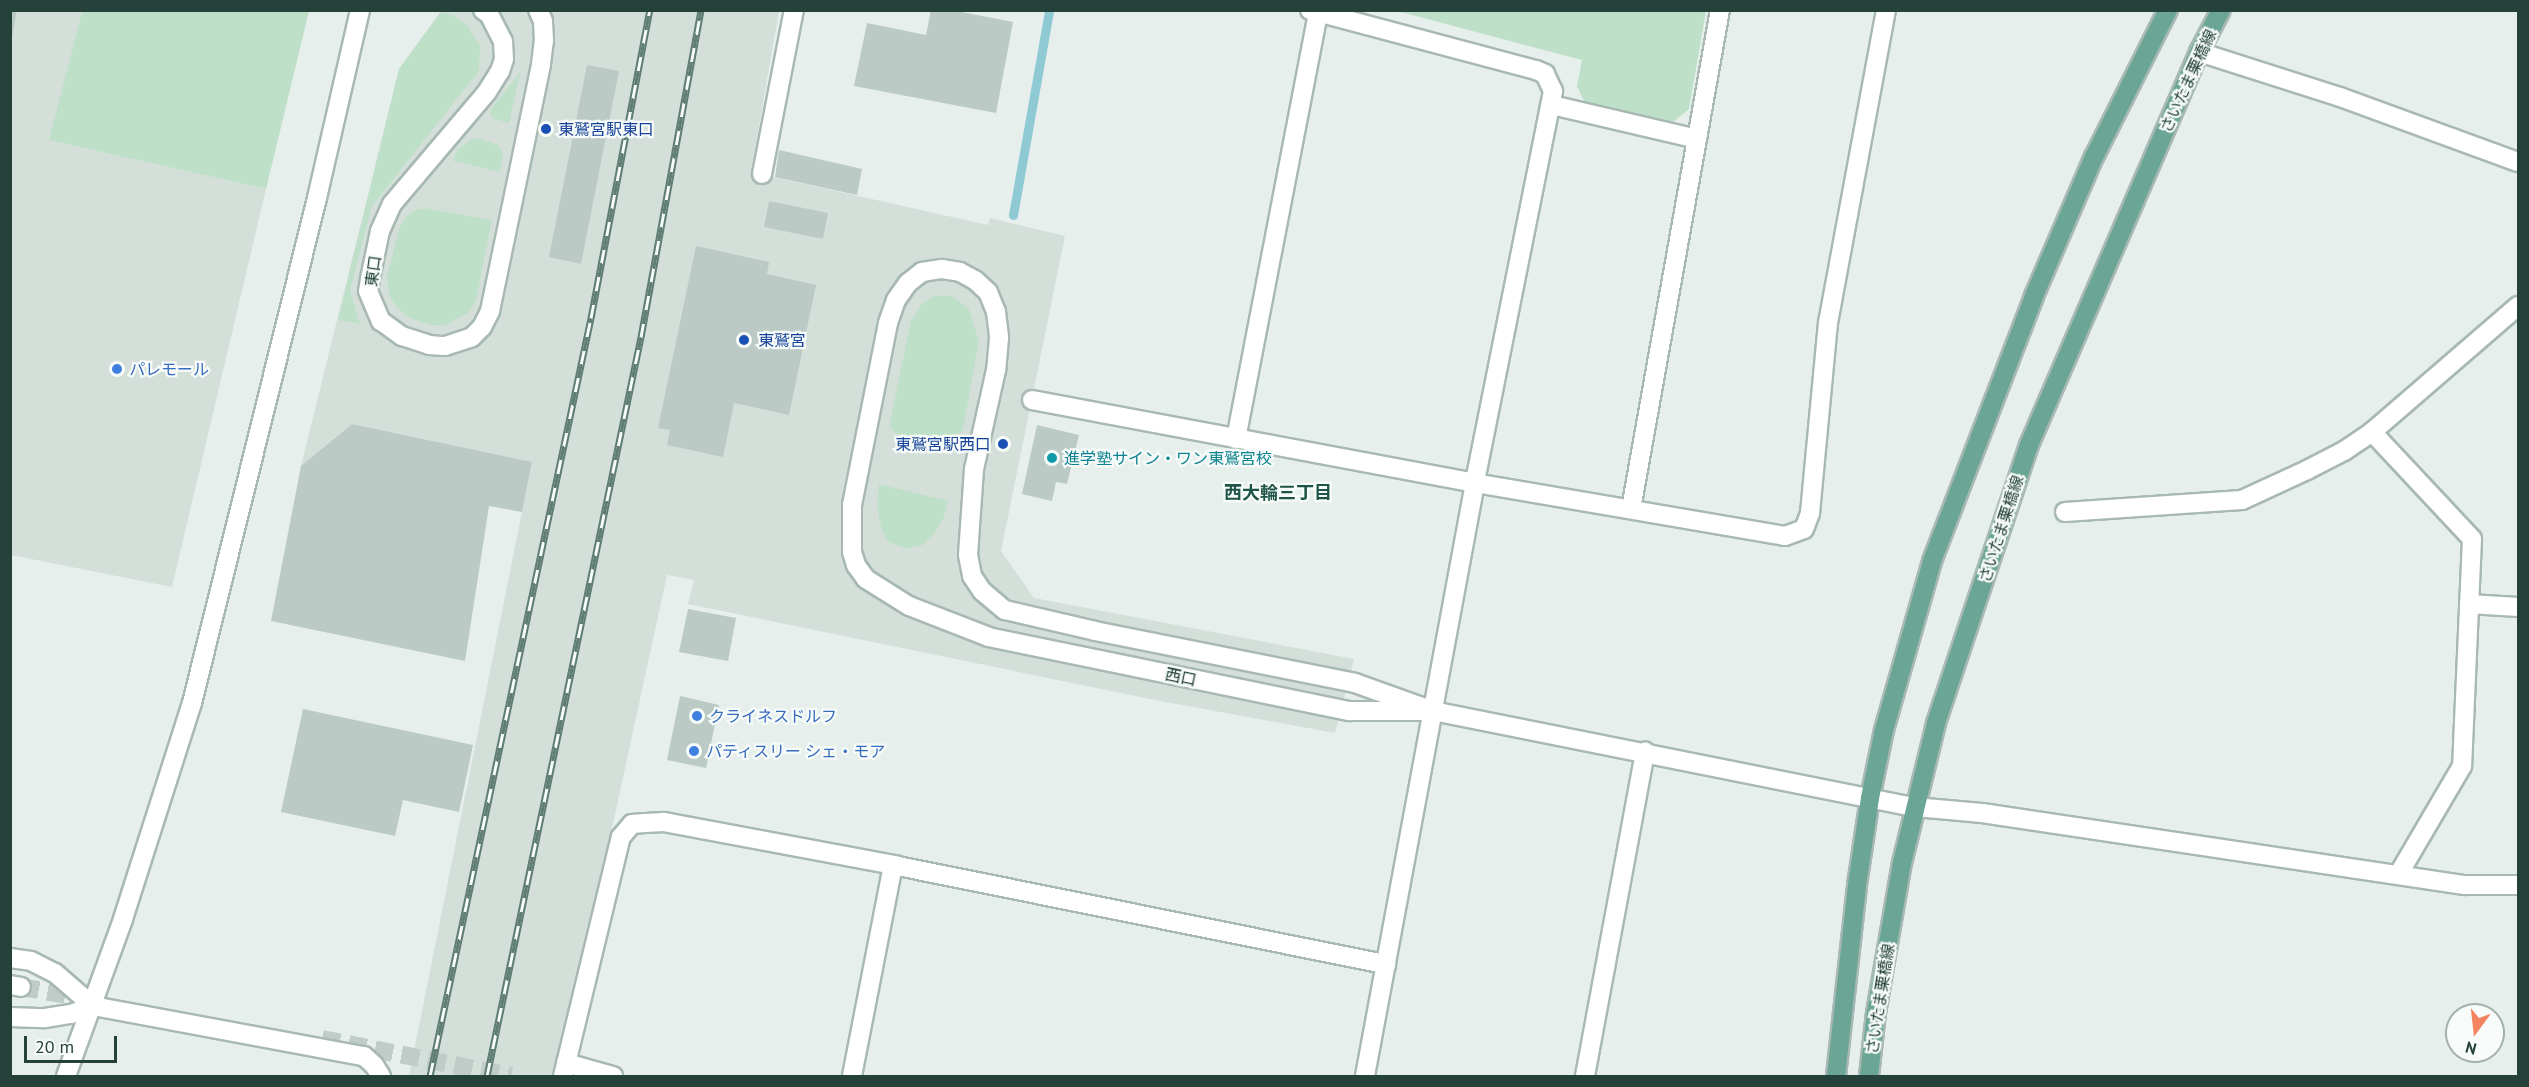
<!DOCTYPE html>
<html>
<head>
<meta charset="utf-8">
<style>
	body { margin:0 }
	#map { position:relative; width:2529px; height:1087px; overflow:hidden; background:#e6efeb; font-family:"PT Sans","Noto Sans JP",sans-serif }
	div>[style] { position:absolute }
	.built>* { inset:0; background:#d4dfda }
	.green>* { inset:0; background:#bfe0c8 }
	.stream>* { height:9px; margin:-4.5px; padding:0 4.5px; transform-origin:4.5px; border-radius:4.5px; background:#8ec9d4 }
	.building>* { inset:0; background:#bbcac4 }
	.tertiary-tunnel>* { height:18px; margin-top:-9px; transform-origin:0; background:repeating-linear-gradient(90deg,#bfccc8 0 18px,transparent 0 27px) }
	.roads { filter:drop-shadow(2px 0 #a8b8b2) drop-shadow(-2px 0 #a8b8b2) drop-shadow(0 2px #a8b8b2) drop-shadow(0 -2px #a8b8b2) }
	.minor>* { height:18px; margin:-9px; padding:0 9px; transform-origin:9px; border-radius:9px; background:#fff }
	.tertiary>* { height:18px; margin:-9px; padding:0 9px; transform-origin:9px; border-radius:9px; background:#fff }
	.primary>* { height:18px; margin:-9px; padding:0 9px; transform-origin:9px; border-radius:9px; background:#6aa596 }
	.rail>* { height:7px; margin-top:-3.5px; transform-origin:0; background:repeating-linear-gradient(90deg,#f7fbf9 0 14px,#5f7d75 0 28px); box-sizing:border-box; border-block:2px solid #5f7d75 }
	.dots>* { width:16px; height:16px; translate:-50% -50%; box-sizing:border-box; border:3px solid #f7fbf9; border-radius:50% }
	span { translate:-50% -50%; white-space:nowrap; text-align:center; line-height:1.15; -webkit-text-stroke:4.5px #f7fbf9; paint-order:stroke }
	.street-label { font-size:16px; color:#24423a }
	.transit-label { font-size:16px; color:#164399 }
	.left { translate:0 -50%; text-align:left }
	.right { translate:-100% -50%; text-align:right }
	.shop-label { font-size:16px; color:#366cbe }
	.culture-label { font-size:16px; color:#0d838f }
	.neighbourhood-label { font-size:18px; color:#1f5548; font-weight:700 }
	.frame { position:absolute; inset:0; border:12px solid #24423a; pointer-events:none }
	.north { position:absolute; left:2445px; top:1003px; width:60px; height:60px; box-sizing:border-box; background:#f7fbf9; border:2px solid #a3b1ad; border-radius:50%; rotate:195deg; font-size:16px; font-weight:700; line-height:24px; text-align:center; color:#24423a }
	.north::after { content:''; display:block; margin:auto; width:21px; height:27px; background:#f4845f; clip-path:polygon(50% 0,100% 100%,50% 72%,0 100%) }
	.scale { position:absolute; left:24px; top:1036px; width:93px; height:27px; box-sizing:border-box; border:3px solid #24423a; border-top:0; padding-left:8px; font-size:18px; line-height:21px; white-space:nowrap; color:#24423a; -webkit-text-stroke:4px #f7fbf9; paint-order:stroke }
</style>
</head>
<body>
<div id="map">
	<div class="built">
		<i style="clip-path:polygon(10px 11px,82px 11px,50px 140px,266px 189px,172px 587px,11px 555px)"></i>
		<i style="clip-path:polygon(441px 11px,779px 11px,751px 172px,988px 225px,990px 218px,1065px 236px,1001px 551px,1034px 598px,1354px 659px,1335px 733px,1155px 700px,688px 604px,694px 580px,667px 575px,614px 819px,552px 1076px,409px 1076px,532px 462px,352px 424px,301px 466px,399px 69px)"></i>
	</div>
	<div class="green">
		<i style="clip-path:polygon(82px 11px,309px 11px,266px 189px,49px 140px)"></i>
		<i style="clip-path:polygon(1397px 11px,1706px 11px,1689px 109px,1673px 122px,1584px 101px,1577px 86px,1582px 60px)"></i>
		<i style="clip-path:polygon(441px 12px,455px 16px,468px 26px,480px 46px,479px 71px,372px 206px,350px 290px,360px 324px,338px 320px,399px 69px)"></i>
		<i style="clip-path:polygon(521px 71px,509px 123px,494px 119px,490px 115px,491px 109px)"></i>
		<i style="clip-path:polygon(479px 138px,498px 145px,503px 153px,500px 172px,453px 161px,458px 149px,470px 140px)"></i>
		<i style="clip-path:polygon(425px 208px,492px 220px,476px 301px,468px 313px,445px 325px,430px 325px,408px 317px,399px 310px,391px 299px,388px 288px,387px 277px,399px 229px,405px 218px,416px 210px)"></i>
		<i style="clip-path:polygon(934px 296px,952px 296px,969px 309px,979px 341px,963px 429px,954px 442px,946px 445px,895px 433px,889px 426px,911px 321px,922px 304px)"></i>
		<i style="clip-path:polygon(879px 484px,948px 501px,944px 517px,935px 533px,923px 545px,907px 549px,888px 542px,882px 530px,877px 508px)"></i>
	</div>
	<div class="stream">
		<i style="left:1013px;top:215px;width:208px;rotate:-80deg"></i>
	</div>
	<div class="building">
		<i style="clip-path:polygon(10px 10px,17px 10px,12px 37px,10px 37px)"></i>
		<i style="clip-path:polygon(931px 10px,951px 10px,1013px 22px,996px 113px,854px 86px,867px 23px,926px 35px)"></i>
		<i style="clip-path:polygon(587px 65px,619px 71px,581px 264px,549px 257px)"></i>
		<i style="clip-path:polygon(779px 150px,862px 169px,857px 195px,775px 177px)"></i>
		<i style="clip-path:polygon(769px 201px,828px 213px,823px 239px,764px 227px)"></i>
		<i style="clip-path:polygon(696px 246px,769px 262px,767px 274px,816px 285px,789px 415px,734px 403px,723px 457px,667px 445px,670px 430px,658px 428px)"></i>
		<i style="clip-path:polygon(352px 424px,532px 462px,522px 512px,489px 506px,465px 661px,271px 621px,301px 466px)"></i>
		<i style="clip-path:polygon(1037px 425px,1079px 435px,1067px 484px,1056px 482px,1052px 501px,1022px 494px)"></i>
		<i style="clip-path:polygon(688px 609px,736px 618px,728px 661px,679px 652px)"></i>
		<i style="clip-path:polygon(680px 696px,719px 705px,706px 768px,667px 760px)"></i>
		<i style="clip-path:polygon(303px 709px,473px 745px,459px 812px,403px 800px,395px 836px,281px 812px)"></i>
	</div>
	<div class="tertiary-tunnel">
		<i style="left:21px;top:987px;width:70px;rotate:9.9deg"></i>
		<i style="left:322px;top:1039px;width:193px;rotate:11.1deg"></i>
	</div>
	<div class="roads">
		<div class="minor">
			<i style="left:2199px;top:52px;width:148px;rotate:17.7deg"></i>
			<i style="left:2340px;top:97px;width:189px;rotate:20.1deg"></i>
			<i style="left:1552px;top:105px;width:149px;rotate:13.2deg"></i>
			<i style="left:762px;top:174px;width:167px;rotate:-79deg"></i>
			<i style="left:1032px;top:400px;width:451px;rotate:10.6deg"></i>
			<i style="left:1475px;top:483px;width:314px;rotate:9.7deg"></i>
			<i style="left:1785px;top:536px;width:20px;rotate:-20deg"></i>
			<i style="left:1804px;top:529px;width:17px;rotate:-69deg"></i>
			<i style="left:1810px;top:513px;width:191px;rotate:-84.6deg"></i>
			<i style="left:1828px;top:323px;width:318px;rotate:-79.5deg"></i>
			<i style="left:2372px;top:432px;width:146px;rotate:46.9deg"></i>
			<i style="left:2472px;top:539px;width:227px;rotate:92.5deg"></i>
			<i style="left:2462px;top:766px;width:126px;rotate:120.4deg"></i>
			<i style="left:1236px;top:439px;width:434px;rotate:-79.1deg"></i>
			<i style="left:1631px;top:509px;width:507px;rotate:-79.89deg"></i>
			<i style="left:2065px;top:512px;width:177px;rotate:-3.9deg"></i>
			<i style="left:2242px;top:500px;width:72px;rotate:-24.8deg"></i>
			<i style="left:2307px;top:470px;width:42px;rotate:-27.2deg"></i>
			<i style="left:2344px;top:451px;width:34px;rotate:-34deg"></i>
			<i style="left:2372px;top:432px;width:193px;rotate:-40.8deg"></i>
			<i style="left:2469px;top:604px;width:49px;rotate:3.5deg"></i>
			<i style="left:10px;top:958px;width:21px;rotate:8deg"></i>
			<i style="left:31px;top:961px;width:27px;rotate:27deg"></i>
			<i style="left:55px;top:973px;width:50px;rotate:41deg"></i>
			<i style="left:10px;top:1017px;width:35px;rotate:2deg"></i>
			<i style="left:45px;top:1018px;width:26px;rotate:-9deg"></i>
			<i style="left:71px;top:1014px;width:23px;rotate:-20deg"></i>
			<i style="left:93px;top:1006px;width:276px;rotate:10.5deg"></i>
			<i style="left:364px;top:1056px;width:13px;rotate:42deg"></i>
			<i style="left:374px;top:1065px;width:13px;rotate:58deg"></i>
			<i style="left:566px;top:1063px;width:49px;rotate:15.5deg"></i>
			<i style="left:563px;top:1076px;width:246px;rotate:-76.4deg"></i>
			<i style="left:621px;top:837px;width:17px;rotate:-50deg"></i>
			<i style="left:632px;top:824px;width:13px;rotate:-4deg"></i>
			<i style="left:645px;top:823px;width:19px;rotate:-3deg"></i>
			<i style="left:664px;top:822px;width:238px;rotate:10.6deg"></i>
			<i style="left:898px;top:866px;width:498px;rotate:11.4deg"></i>
			<i style="left:852px;top:1076px;width:215px;rotate:-79deg"></i>
			<i style="left:1585px;top:1076px;width:330px;rotate:-79.5deg"></i>
		</div>
		<div class="tertiary">
			<i style="left:483px;top:10px;width:7px;rotate:34deg"></i>
			<i style="left:489px;top:14px;width:30px;rotate:63deg"></i>
			<i style="left:503px;top:41px;width:18px;rotate:87deg"></i>
			<i style="left:504px;top:59px;width:13px;rotate:108deg"></i>
			<i style="left:500px;top:71px;width:25px;rotate:122deg"></i>
			<i style="left:487px;top:92px;width:147px;rotate:130.3deg"></i>
			<i style="left:392px;top:204px;width:30px;rotate:114deg"></i>
			<i style="left:380px;top:231px;width:49px;rotate:101.8deg"></i>
			<i style="left:370px;top:279px;width:12px;rotate:99deg"></i>
			<i style="left:368px;top:291px;width:33px;rotate:67deg"></i>
			<i style="left:381px;top:321px;width:26px;rotate:36deg"></i>
			<i style="left:402px;top:336px;width:28px;rotate:18deg"></i>
			<i style="left:429px;top:345px;width:16px;rotate:4deg"></i>
			<i style="left:445px;top:346px;width:28px;rotate:-18deg"></i>
			<i style="left:472px;top:337px;width:14px;rotate:-45deg"></i>
			<i style="left:482px;top:327px;width:18px;rotate:-63deg"></i>
			<i style="left:490px;top:311px;width:252px;rotate:-78.3deg"></i>
			<i style="left:541px;top:64px;width:23px;rotate:-83deg"></i>
			<i style="left:544px;top:41px;width:20px;rotate:-93deg"></i>
			<i style="left:543px;top:21px;width:12px;rotate:-114deg"></i>
			<i style="left:1310px;top:10px;width:234px;rotate:14.9deg"></i>
			<i style="left:1536px;top:70px;width:10px;rotate:24deg"></i>
			<i style="left:1545px;top:74px;width:19px;rotate:65deg"></i>
			<i style="left:1553px;top:91px;width:400px;rotate:101.3deg"></i>
			<i style="left:1475px;top:483px;width:603px;rotate:100.51deg"></i>
			<i style="left:1433px;top:711px;width:84px;rotate:180deg"></i>
			<i style="left:1349px;top:711px;width:368px;rotate:-168.4deg"></i>
			<i style="left:989px;top:637px;width:86px;rotate:-158.8deg"></i>
			<i style="left:909px;top:606px;width:51px;rotate:-147.9deg"></i>
			<i style="left:866px;top:579px;width:17px;rotate:-126deg"></i>
			<i style="left:856px;top:565px;width:14px;rotate:-107deg"></i>
			<i style="left:852px;top:552px;width:47px;rotate:-90deg"></i>
			<i style="left:852px;top:505px;width:186px;rotate:-78.8deg"></i>
			<i style="left:888px;top:323px;width:24px;rotate:-71deg"></i>
			<i style="left:896px;top:300px;width:21px;rotate:-55deg"></i>
			<i style="left:908px;top:283px;width:18px;rotate:-38deg"></i>
			<i style="left:922px;top:272px;width:20px;rotate:-9deg"></i>
			<i style="left:942px;top:269px;width:18px;rotate:9deg"></i>
			<i style="left:960px;top:272px;width:18px;rotate:29deg"></i>
			<i style="left:976px;top:281px;width:16px;rotate:43deg"></i>
			<i style="left:988px;top:292px;width:22px;rotate:68deg"></i>
			<i style="left:996px;top:312px;width:26px;rotate:83deg"></i>
			<i style="left:999px;top:338px;width:32px;rotate:95deg"></i>
			<i style="left:996px;top:370px;width:101px;rotate:102.5deg"></i>
			<i style="left:974px;top:469px;width:86px;rotate:94deg"></i>
			<i style="left:968px;top:555px;width:21px;rotate:79deg"></i>
			<i style="left:972px;top:576px;width:18px;rotate:56deg"></i>
			<i style="left:982px;top:591px;width:30px;rotate:40deg"></i>
			<i style="left:1005px;top:610px;width:92px;rotate:13.1deg"></i>
			<i style="left:1095px;top:631px;width:265px;rotate:11.3deg"></i>
			<i style="left:1355px;top:683px;width:83px;rotate:19.7deg"></i>
			<i style="left:1433px;top:711px;width:491px;rotate:11.3deg"></i>
			<i style="left:1915px;top:807px;width:67px;rotate:5.1deg"></i>
			<i style="left:1982px;top:813px;width:488px;rotate:8.5deg"></i>
			<i style="left:2465px;top:885px;width:53px"></i>
			<i style="left:10px;top:985px;width:11px;rotate:10deg"></i>
			<i style="left:66px;top:1076px;width:167px;rotate:-70deg"></i>
			<i style="left:123px;top:919px;width:227px;rotate:-72.3deg"></i>
			<i style="left:192px;top:703px;width:520px;rotate:-76.1deg"></i>
			<i style="left:317px;top:198px;width:193px;rotate:-77.1deg"></i>
		</div>
		<div class="primary">
			<i style="left:1836px;top:1076px;width:192px;rotate:-83.7deg"></i>
			<i style="left:1857px;top:885px;width:88px;rotate:-81.5deg"></i>
			<i style="left:1870px;top:798px;width:69px;rotate:-78.4deg"></i>
			<i style="left:1884px;top:730px;width:176px;rotate:-74.1deg"></i>
			<i style="left:1932px;top:561px;width:284px;rotate:-68.9deg"></i>
			<i style="left:2034px;top:296px;width:151px;rotate:-66.7deg"></i>
			<i style="left:2094px;top:157px;width:165px;rotate:-63.3deg"></i>
			<i style="left:1869px;top:1076px;width:63px;rotate:-83.7deg"></i>
			<i style="left:1876px;top:1013px;width:152px;rotate:-80.2deg"></i>
			<i style="left:1902px;top:863px;width:144px;rotate:-76.3deg"></i>
			<i style="left:1936px;top:723px;width:293px;rotate:-71.5deg"></i>
			<i style="left:2029px;top:445px;width:428px;rotate:-66.6deg"></i>
			<i style="left:2199px;top:52px;width:47px;rotate:-62.4deg"></i>
		</div>
	</div>
	<div class="rail">
		<i style="left:430px;top:1076px;width:775px;rotate:-78.01deg"></i>
		<i style="left:591px;top:318px;width:314px;rotate:-79.2deg"></i>
		<i style="left:487px;top:1076px;width:755px;rotate:-78.23deg"></i>
		<i style="left:641px;top:337px;width:332px;rotate:-79.6deg"></i>
	</div>
	<div class="dots">
		<i style="left:546px;top:129px;background:#1a4fb4"></i>
		<i style="left:744px;top:340px;background:#1a4fb4"></i>
		<i style="left:117px;top:369px;background:#3f7fe0"></i>
		<i style="left:1003px;top:444px;background:#1a4fb4"></i>
		<i style="left:1052px;top:458px;background:#0f9aa8"></i>
		<i style="left:697px;top:716px;background:#3f7fe0"></i>
		<i style="left:694px;top:751px;background:#3f7fe0"></i>
	</div>
	<div class="street-label">
		<span style="left:2188px;top:81px;rotate:-65deg">さいたま栗橋線</span>
		<span style="left:373px;top:271px;rotate:-82deg">東口</span>
		<span style="left:2001px;top:529px;rotate:-72deg">さいたま栗橋線</span>
		<span style="left:1181px;top:677px;rotate:12deg">西口</span>
		<span style="left:1880px;top:999px;rotate:-81deg">さいたま栗橋線</span>
	</div>
	<div class="transit-label">
		<span class="left" style="left:558px;top:129px">東鷲宮駅東口</span>
		<span class="left" style="left:758px;top:340px">東鷲宮</span>
		<span class="right" style="left:991px;top:444px">東鷲宮駅西口</span>
	</div>
	<div class="shop-label">
		<span class="left" style="left:129px;top:369px">パレモール</span>
		<span class="left" style="left:709px;top:716px">クライネスドルフ</span>
		<span class="left" style="left:706px;top:751px">パティスリー シェ・モア</span>
	</div>
	<div class="culture-label">
		<span class="left" style="left:1064px;top:458px">進学塾サイン・ワン東鷲宮校</span>
	</div>
	<div class="neighbourhood-label">
		<span style="left:1278px;top:493px">西大輪三丁目</span>
	</div>
	<div class="frame"></div>
	<div class="north">N</div>
	<div class="scale">20 m</div>
</div>
</body>
</html>
